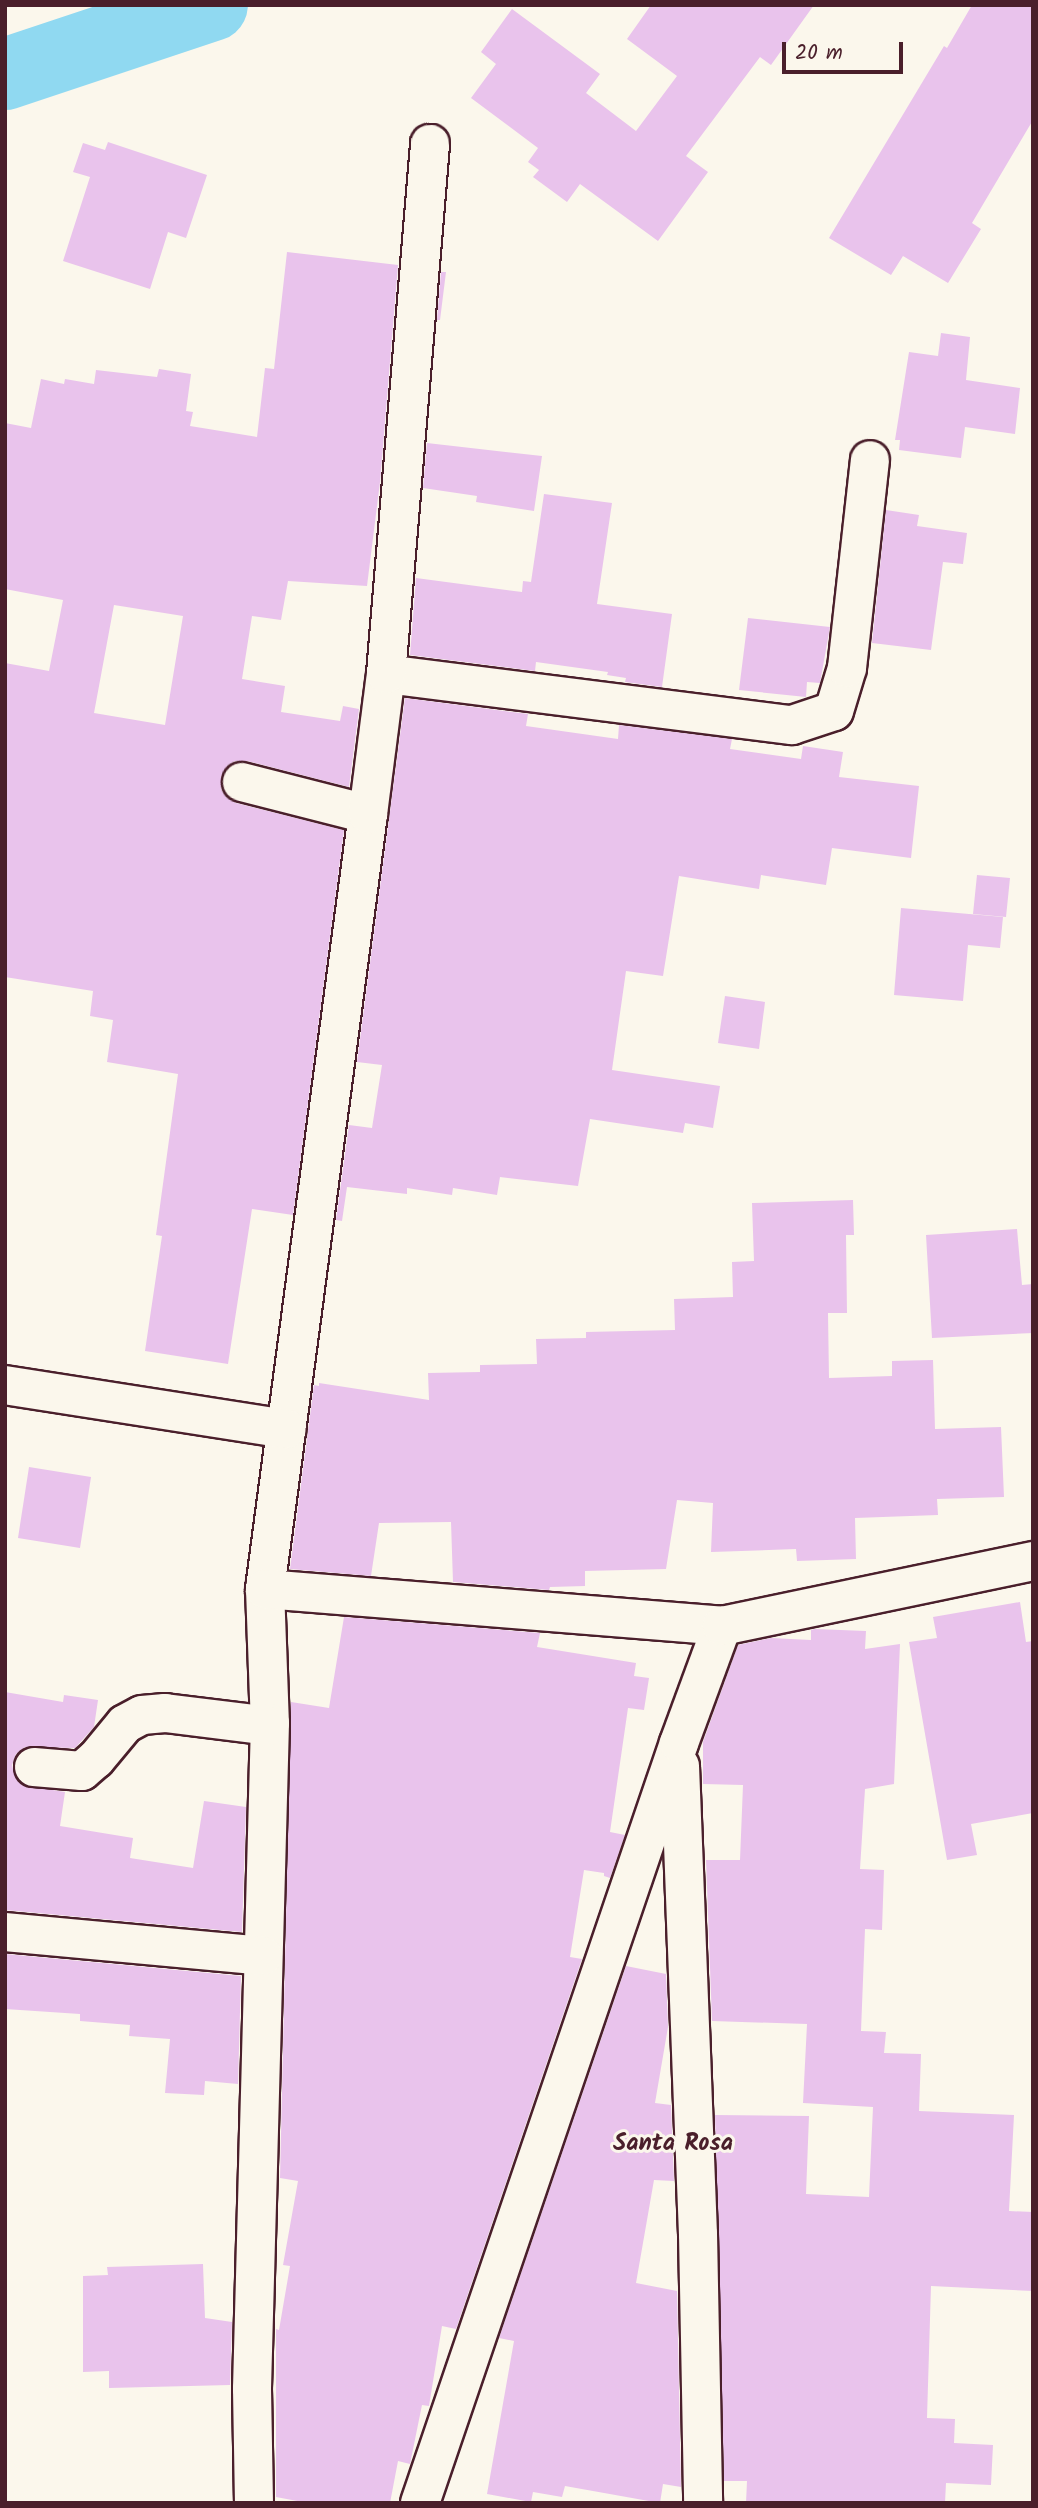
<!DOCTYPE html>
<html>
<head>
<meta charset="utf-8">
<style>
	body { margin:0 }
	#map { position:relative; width:1038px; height:2508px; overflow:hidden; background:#fbf7ec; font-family:Kalam,sans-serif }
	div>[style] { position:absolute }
	.river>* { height:72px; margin:-36px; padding:0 36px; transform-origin:36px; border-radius:36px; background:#90d9f1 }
	.building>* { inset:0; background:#e9c3ec }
	.roads { filter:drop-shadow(2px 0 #4a1f2b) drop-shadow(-2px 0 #4a1f2b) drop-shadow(0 2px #4a1f2b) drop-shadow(0 -2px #4a1f2b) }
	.minor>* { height:38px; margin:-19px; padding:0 19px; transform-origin:19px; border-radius:19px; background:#fbf7ec }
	span { translate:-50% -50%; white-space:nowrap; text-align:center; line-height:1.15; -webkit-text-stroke:6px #fbf7ec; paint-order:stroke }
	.quarter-label { font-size:24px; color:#4a1f2b; font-weight:700 }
	.frame { position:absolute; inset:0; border:7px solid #4a1f2b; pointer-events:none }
	.scale { position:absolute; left:782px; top:42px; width:121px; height:32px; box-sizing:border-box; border:4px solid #4a1f2b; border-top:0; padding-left:9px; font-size:21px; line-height:24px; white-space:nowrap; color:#4a1f2b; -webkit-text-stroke:5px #fbf7ec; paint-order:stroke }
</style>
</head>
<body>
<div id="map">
	<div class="river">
		<i style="left:5px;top:74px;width:218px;rotate:-18.4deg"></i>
	</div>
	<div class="building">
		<i style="clip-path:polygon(651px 5px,814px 5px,771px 65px,760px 57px,686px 156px,708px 172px,658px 241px,580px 184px,567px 202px,533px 177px,539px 170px,528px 162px,538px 148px,471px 98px,496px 64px,481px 52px,512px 9px,600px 74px,586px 93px,636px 131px,677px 76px,627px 39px)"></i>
		<i style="clip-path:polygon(972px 5px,1033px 5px,1033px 120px,972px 223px,981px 229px,948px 283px,903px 256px,891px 275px,829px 238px,944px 46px,947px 48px)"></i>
		<i style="clip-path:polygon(108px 142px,207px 175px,186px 238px,168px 232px,150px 289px,63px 261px,90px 177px,73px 172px,83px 143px,105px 150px)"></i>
		<i style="clip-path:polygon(evenodd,287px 252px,398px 265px,380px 482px,367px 586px,288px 581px,281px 620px,252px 616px,242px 679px,285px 686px,281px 712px,340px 721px,343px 706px,359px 709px,349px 787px,247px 761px,235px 761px,227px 766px,221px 777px,221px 789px,226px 797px,236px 803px,344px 830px,293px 1215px,252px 1209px,228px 1364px,145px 1351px,162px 1236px,156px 1235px,178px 1074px,107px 1062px,113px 1020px,90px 1016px,93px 991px,5px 977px,5px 663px,49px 671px,63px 600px,5px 589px,5px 423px,31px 428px,41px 379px,64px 384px,65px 379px,94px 384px,96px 370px,157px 377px,159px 369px,191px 374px,186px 411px,193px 412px,190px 426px,257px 437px,265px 368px,274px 369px,287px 252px,114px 605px,183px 616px,165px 725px,94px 713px,114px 605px)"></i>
		<i style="clip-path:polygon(441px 272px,446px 272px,440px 320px,437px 320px)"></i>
		<i style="clip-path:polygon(941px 333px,970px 337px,966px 380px,1020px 388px,1015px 434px,965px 427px,961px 458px,899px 450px,900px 440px,895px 440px,909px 352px,938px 356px)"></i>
		<i style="clip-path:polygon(427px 443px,542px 456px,534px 511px,476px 502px,477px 496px,423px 488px)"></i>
		<i style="clip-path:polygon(544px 494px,612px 503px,597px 604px,672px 614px,662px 687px,625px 682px,626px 678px,607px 675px,608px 672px,536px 662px,535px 671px,410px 655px,416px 578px,522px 592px,523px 581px,531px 582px)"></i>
		<i style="clip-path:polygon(886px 510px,919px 515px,917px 526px,967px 533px,963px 564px,943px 562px,931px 650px,872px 643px)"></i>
		<i style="clip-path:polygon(748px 618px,830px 627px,820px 683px,807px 682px,806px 697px,739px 690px)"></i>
		<i style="clip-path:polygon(405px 698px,528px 714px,526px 726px,618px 739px,619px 725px,732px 739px,730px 749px,801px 759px,803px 746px,843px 752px,839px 777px,919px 786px,911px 858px,832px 848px,826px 885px,761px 875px,759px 889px,679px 876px,663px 976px,626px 971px,612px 1070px,720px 1086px,713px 1128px,685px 1123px,683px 1133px,590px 1119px,578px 1186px,500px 1177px,497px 1195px,453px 1188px,452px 1195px,407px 1188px,407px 1194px,347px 1187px,342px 1221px,336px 1220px,349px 1125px,372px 1128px,382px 1065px,357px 1062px)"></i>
		<i style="clip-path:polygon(977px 875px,1010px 878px,1006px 917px,973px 914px)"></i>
		<i style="clip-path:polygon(901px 908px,1003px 917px,1000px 948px,968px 945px,963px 1001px,894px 995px)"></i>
		<i style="clip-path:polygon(725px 996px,765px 1002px,759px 1049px,718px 1043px)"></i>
		<i style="clip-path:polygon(853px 1200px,854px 1235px,846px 1235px,847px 1313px,828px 1313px,829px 1378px,892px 1376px,892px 1361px,933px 1360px,935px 1429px,1001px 1427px,1004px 1497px,937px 1499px,938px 1515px,855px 1518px,856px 1559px,797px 1561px,796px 1549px,711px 1552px,713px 1503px,677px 1500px,666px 1569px,585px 1571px,585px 1586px,550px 1587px,549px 1590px,453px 1582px,451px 1522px,379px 1523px,371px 1576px,290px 1569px,314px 1385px,319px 1386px,319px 1383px,429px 1400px,428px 1373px,480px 1372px,480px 1365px,537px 1364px,536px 1339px,586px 1338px,586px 1332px,675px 1330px,674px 1299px,733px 1297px,732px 1262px,754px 1261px,752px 1203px)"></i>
		<i style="clip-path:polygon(1017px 1229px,1022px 1285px,1033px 1284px,1033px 1333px,932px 1338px,926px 1235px)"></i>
		<i style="clip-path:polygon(29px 1467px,91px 1477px,80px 1548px,18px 1538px)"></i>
		<i style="clip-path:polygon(1020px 1602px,1026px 1642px,1033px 1641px,1033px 1813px,971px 1824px,977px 1855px,947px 1860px,909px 1642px,937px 1638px,933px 1617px)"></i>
		<i style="clip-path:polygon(344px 1617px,540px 1633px,537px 1647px,636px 1663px,634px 1676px,649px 1678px,644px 1710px,628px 1708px,610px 1832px,625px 1835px,610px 1878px,604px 1876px,604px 1873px,584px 1870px,570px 1957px,582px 1959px,456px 2329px,442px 2326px,429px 2406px,422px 2405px,410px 2464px,398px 2461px,390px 2503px,308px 2503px,276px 2497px,276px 2329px,279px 2330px,290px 2266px,283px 2265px,298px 2181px,280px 2178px,291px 1702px,329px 1708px)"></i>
		<i style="clip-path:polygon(815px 1629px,866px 1631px,865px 1649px,900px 1644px,894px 1784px,865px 1789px,860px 1869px,884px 1870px,882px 1930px,865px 1929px,861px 2031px,886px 2032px,884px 2053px,921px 2054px,919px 2111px,1014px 2115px,1009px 2211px,1033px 2212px,1033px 2291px,931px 2286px,927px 2418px,955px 2419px,954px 2443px,993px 2445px,991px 2485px,946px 2483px,945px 2503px,746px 2503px,747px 2481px,724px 2481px,715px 2115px,809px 2116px,806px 2194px,869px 2197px,873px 2107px,803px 2103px,807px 2024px,712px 2021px,706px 1860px,740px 1860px,743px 1785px,703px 1784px,703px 1742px,738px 1645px,771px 1638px,811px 1640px,811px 1630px)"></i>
		<i style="clip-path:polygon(5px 1692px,63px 1702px,64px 1695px,98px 1700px,94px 1727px,75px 1748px,25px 1747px,16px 1754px,12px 1765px,15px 1777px,22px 1785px,65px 1792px,60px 1826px,133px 1838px,130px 1858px,193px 1868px,204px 1801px,246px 1807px,242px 1932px,5px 1910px)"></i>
		<i style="clip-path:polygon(5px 1954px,241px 1976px,238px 2084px,205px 2081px,204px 2095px,165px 2093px,170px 2039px,129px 2036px,130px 2025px,80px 2021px,80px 2014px,5px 2009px)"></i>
		<i style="clip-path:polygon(626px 1966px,666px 1974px,668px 2027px,655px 2103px,671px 2105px,674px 2181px,654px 2180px,636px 2283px,677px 2291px,681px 2487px,663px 2484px,660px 2503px,565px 2486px,562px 2497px,533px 2492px,531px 2502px,487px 2494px,514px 2341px,499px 2338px)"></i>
		<i style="clip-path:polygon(203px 2264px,205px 2318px,232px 2322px,230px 2385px,109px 2388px,109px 2371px,83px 2372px,83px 2276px,108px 2275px,107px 2267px)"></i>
	</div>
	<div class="roads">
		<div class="minor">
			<i style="left:386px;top:674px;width:409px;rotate:7.2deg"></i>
			<i style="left:792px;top:725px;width:44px;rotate:-18.4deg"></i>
			<i style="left:834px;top:711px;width:45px;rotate:-73.2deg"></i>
			<i style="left:847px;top:668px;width:209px;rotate:-83.7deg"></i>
			<i style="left:242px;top:782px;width:130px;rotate:14.3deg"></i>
			<i style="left:368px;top:814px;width:782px;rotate:97.57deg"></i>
			<i style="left:265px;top:1589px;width:134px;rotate:87.9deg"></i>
			<i style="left:270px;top:1723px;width:666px;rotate:91.55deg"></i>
			<i style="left:252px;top:2389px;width:114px;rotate:89deg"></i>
			<i style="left:368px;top:814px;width:141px;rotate:-82.7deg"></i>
			<i style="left:386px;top:674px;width:532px;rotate:-85.25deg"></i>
			<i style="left:5px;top:1385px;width:285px;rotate:8.9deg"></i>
			<i style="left:265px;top:1589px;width:458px;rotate:4.6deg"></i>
			<i style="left:680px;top:1766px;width:468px;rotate:87.8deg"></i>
			<i style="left:698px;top:2234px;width:269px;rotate:88.9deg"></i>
			<i style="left:34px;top:1767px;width:48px;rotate:4.8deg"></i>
			<i style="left:82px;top:1771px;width:18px;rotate:-41deg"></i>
			<i style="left:96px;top:1759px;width:45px;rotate:-50.4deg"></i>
			<i style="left:125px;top:1724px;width:19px;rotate:-28deg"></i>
			<i style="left:142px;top:1715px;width:23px;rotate:-5deg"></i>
			<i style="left:165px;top:1713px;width:105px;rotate:7.1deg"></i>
			<i style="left:5px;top:1932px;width:259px;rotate:5.3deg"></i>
			<i style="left:420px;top:2503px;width:803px;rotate:-71.18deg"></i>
			<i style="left:679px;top:1743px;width:125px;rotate:-69.8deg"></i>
			<i style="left:722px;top:1626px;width:318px;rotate:-11.8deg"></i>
		</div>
	</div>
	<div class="quarter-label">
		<span style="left:673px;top:2144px">Santa Rosa</span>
	</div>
	<div class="frame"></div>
	<div class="scale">20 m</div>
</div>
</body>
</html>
